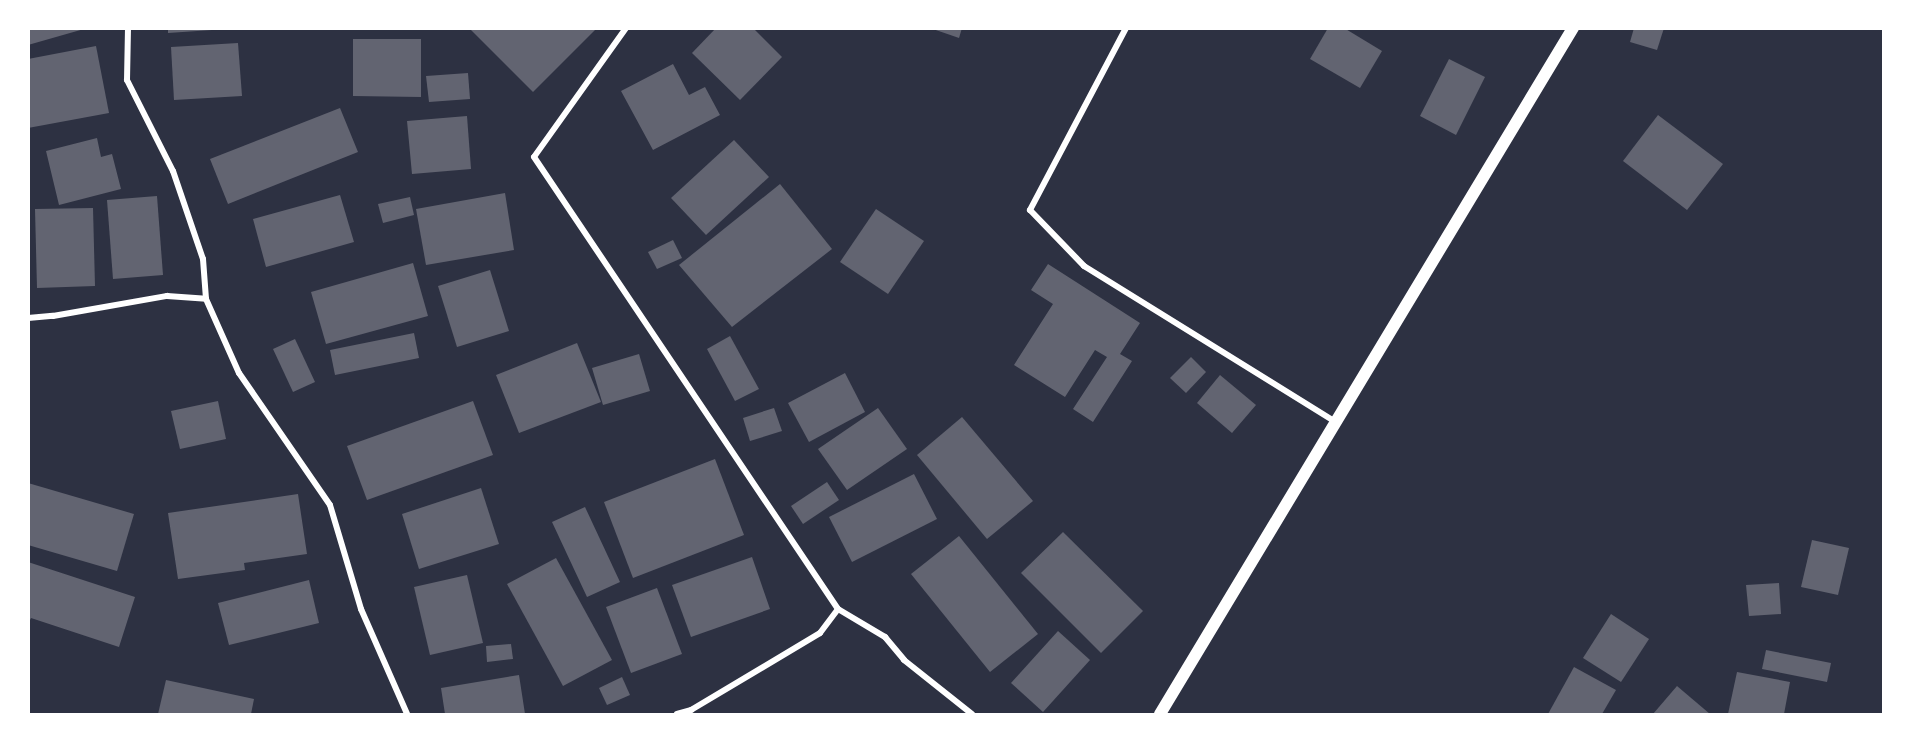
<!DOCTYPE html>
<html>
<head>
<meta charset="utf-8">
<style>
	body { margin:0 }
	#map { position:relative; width:1912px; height:743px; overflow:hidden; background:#2d3142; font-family:"Roboto Serif",serif }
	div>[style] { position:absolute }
	.building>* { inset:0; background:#626471 }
	.minor>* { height:6px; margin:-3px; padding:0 3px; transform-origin:3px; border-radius:3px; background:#fff }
	.secondary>* { height:12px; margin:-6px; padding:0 6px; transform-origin:6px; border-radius:6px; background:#fff }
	span { translate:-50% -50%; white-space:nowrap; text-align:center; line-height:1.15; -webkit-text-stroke:4.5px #fff; paint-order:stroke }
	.frame { position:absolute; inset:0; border:30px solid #fff; pointer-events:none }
</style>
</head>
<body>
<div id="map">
	<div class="building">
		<i style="clip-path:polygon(28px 28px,84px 28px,84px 29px,28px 45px)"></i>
		<i style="clip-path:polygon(168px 28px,212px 28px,212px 30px,168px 33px)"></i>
		<i style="clip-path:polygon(469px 28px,597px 28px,533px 92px)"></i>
		<i style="clip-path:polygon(716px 28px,753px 28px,782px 57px,740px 100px,692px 53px)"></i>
		<i style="clip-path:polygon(930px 28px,962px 28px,959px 38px)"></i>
		<i style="clip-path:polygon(1328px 28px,1344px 28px,1382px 51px,1360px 88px,1310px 59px)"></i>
		<i style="clip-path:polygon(1634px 28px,1664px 28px,1657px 50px,1630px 42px)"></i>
		<i style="clip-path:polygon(353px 39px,421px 39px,421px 97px,353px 96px)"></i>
		<i style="clip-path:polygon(238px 43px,242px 96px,174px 100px,171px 47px)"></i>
		<i style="clip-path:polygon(96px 46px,109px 113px,28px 128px,28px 59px)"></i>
		<i style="clip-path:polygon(1449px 59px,1485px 77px,1456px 135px,1420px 116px)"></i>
		<i style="clip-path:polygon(673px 64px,689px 95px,705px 87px,720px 115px,653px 150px,621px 91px)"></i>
		<i style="clip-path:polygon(468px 73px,470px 99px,429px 102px,426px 76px)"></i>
		<i style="clip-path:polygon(340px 108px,358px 152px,228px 204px,210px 159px)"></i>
		<i style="clip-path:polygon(1658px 115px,1723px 164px,1687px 210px,1623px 161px)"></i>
		<i style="clip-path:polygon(467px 116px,471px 169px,412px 174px,407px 121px)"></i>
		<i style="clip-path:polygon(97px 138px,101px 157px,112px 154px,121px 189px,59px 205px,46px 151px)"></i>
		<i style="clip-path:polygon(734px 140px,769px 177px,706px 235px,671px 198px)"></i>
		<i style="clip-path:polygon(780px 184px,832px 249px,732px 327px,679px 265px)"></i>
		<i style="clip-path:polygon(505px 193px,514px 250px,426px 265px,416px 209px)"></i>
		<i style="clip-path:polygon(340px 195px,354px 242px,266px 267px,253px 219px)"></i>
		<i style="clip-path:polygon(157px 196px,163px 275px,113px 279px,107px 200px)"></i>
		<i style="clip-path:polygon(410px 197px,414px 215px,383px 223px,378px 204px)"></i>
		<i style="clip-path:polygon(93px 208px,95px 286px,37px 288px,35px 209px)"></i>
		<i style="clip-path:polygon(876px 209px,924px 241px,888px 294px,840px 262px)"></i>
		<i style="clip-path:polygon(673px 240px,682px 258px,657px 269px,648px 252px)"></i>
		<i style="clip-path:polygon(413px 263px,428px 316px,326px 344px,311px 292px)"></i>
		<i style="clip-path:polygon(1048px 264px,1140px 323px,1120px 354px,1132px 361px,1093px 422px,1073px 409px,1107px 357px,1095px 350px,1065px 397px,1014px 365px,1053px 304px,1031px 290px)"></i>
		<i style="clip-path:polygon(490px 270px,509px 331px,457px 347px,438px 286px)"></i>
		<i style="clip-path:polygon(414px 333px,419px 358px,335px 375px,330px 350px)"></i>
		<i style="clip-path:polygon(730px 336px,759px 389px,735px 401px,707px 349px)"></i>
		<i style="clip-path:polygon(295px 339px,315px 382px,293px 392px,273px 349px)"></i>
		<i style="clip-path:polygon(577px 343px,601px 402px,519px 433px,496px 375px)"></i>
		<i style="clip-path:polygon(639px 354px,650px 391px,603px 405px,592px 368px)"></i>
		<i style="clip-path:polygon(1191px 357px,1206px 372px,1186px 393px,1170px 378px)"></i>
		<i style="clip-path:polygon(845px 373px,865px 412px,809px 442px,788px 403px)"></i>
		<i style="clip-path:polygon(1220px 375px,1256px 405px,1232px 433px,1197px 403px)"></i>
		<i style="clip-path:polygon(218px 401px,226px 439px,180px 449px,171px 411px)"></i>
		<i style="clip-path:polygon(473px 401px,493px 455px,367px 500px,347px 446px)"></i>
		<i style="clip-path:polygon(774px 408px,782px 431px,750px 441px,743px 418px)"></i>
		<i style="clip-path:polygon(878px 408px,907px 449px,847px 490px,818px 449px)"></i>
		<i style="clip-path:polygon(962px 417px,1033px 501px,987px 539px,917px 455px)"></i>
		<i style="clip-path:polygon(715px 459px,744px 535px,633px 578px,604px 502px)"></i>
		<i style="clip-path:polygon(914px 474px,937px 519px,852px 562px,829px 517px)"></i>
		<i style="clip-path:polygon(827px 482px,839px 500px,803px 524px,791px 506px)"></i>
		<i style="clip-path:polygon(28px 483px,134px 514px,117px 571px,28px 545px)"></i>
		<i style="clip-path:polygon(481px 488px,499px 544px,419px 569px,402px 514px)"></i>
		<i style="clip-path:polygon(298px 494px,307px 554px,244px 563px,245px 570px,178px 579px,168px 513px)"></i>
		<i style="clip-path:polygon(585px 507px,620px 582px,587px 597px,552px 522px)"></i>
		<i style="clip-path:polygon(1063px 532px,1143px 611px,1101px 653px,1021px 573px)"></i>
		<i style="clip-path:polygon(959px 536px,1038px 634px,990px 672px,911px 574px)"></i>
		<i style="clip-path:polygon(1812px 540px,1849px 548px,1838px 595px,1801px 587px)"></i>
		<i style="clip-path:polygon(752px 557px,770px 609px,691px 637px,672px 585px)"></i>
		<i style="clip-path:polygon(556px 558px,612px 660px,563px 686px,507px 584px)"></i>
		<i style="clip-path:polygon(28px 562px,135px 597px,119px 647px,31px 618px,28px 624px)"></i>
		<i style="clip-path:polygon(467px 575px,483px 643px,430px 655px,414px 587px)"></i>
		<i style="clip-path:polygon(309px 580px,319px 623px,229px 645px,218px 603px)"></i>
		<i style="clip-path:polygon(1779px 583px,1781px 614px,1749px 616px,1746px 585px)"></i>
		<i style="clip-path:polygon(657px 588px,682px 654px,631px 673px,606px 607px)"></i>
		<i style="clip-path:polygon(1611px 614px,1649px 639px,1621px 682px,1583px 658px)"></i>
		<i style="clip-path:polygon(1058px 631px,1090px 660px,1043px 712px,1011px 683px)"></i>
		<i style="clip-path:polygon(511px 644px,513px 659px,487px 662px,486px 646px)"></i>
		<i style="clip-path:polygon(1766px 650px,1831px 663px,1827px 682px,1762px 669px)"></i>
		<i style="clip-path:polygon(1574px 667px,1616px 690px,1602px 714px,1548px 714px)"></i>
		<i style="clip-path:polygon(1737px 672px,1790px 682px,1784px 714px,1728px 714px)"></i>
		<i style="clip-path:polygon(519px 675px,525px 714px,445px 714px,441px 688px)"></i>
		<i style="clip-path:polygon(622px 677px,630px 695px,607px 705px,599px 688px)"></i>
		<i style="clip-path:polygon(166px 680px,254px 699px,251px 714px,158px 714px)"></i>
		<i style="clip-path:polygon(1677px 686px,1710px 714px,1653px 714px)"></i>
	</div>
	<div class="minor">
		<i style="left:128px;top:28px;width:52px;rotate:91.1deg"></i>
		<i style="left:127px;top:80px;width:102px;rotate:63.2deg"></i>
		<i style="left:173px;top:171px;width:93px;rotate:71.2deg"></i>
		<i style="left:203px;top:259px;width:40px;rotate:85.7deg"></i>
		<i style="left:206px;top:299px;width:81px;rotate:66deg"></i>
		<i style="left:239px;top:373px;width:160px;rotate:55.4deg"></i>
		<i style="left:330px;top:505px;width:109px;rotate:73.4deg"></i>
		<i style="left:361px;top:609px;width:115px;rotate:66.3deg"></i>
		<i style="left:626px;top:28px;width:158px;rotate:125.5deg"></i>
		<i style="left:534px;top:157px;width:545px;rotate:56.08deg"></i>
		<i style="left:1126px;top:28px;width:206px;rotate:117.8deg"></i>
		<i style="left:1030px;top:210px;width:78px;rotate:46deg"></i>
		<i style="left:1084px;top:266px;width:298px;rotate:31.8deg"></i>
		<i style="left:28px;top:318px;width:25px;rotate:-5deg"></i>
		<i style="left:53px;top:316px;width:116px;rotate:-10deg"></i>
		<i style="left:167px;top:296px;width:39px;rotate:4deg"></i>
		<i style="left:677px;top:714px;width:15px;rotate:-16deg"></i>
		<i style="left:691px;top:710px;width:150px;rotate:-30.8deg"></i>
		<i style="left:820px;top:633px;width:30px;rotate:-53deg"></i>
		<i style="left:838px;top:609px;width:55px;rotate:30.8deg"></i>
		<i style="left:885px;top:637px;width:30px;rotate:50deg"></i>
		<i style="left:904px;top:660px;width:87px;rotate:38.5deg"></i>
	</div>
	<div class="secondary">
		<i style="left:1160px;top:714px;width:801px;rotate:-58.95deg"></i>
	</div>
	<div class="frame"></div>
</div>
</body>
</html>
